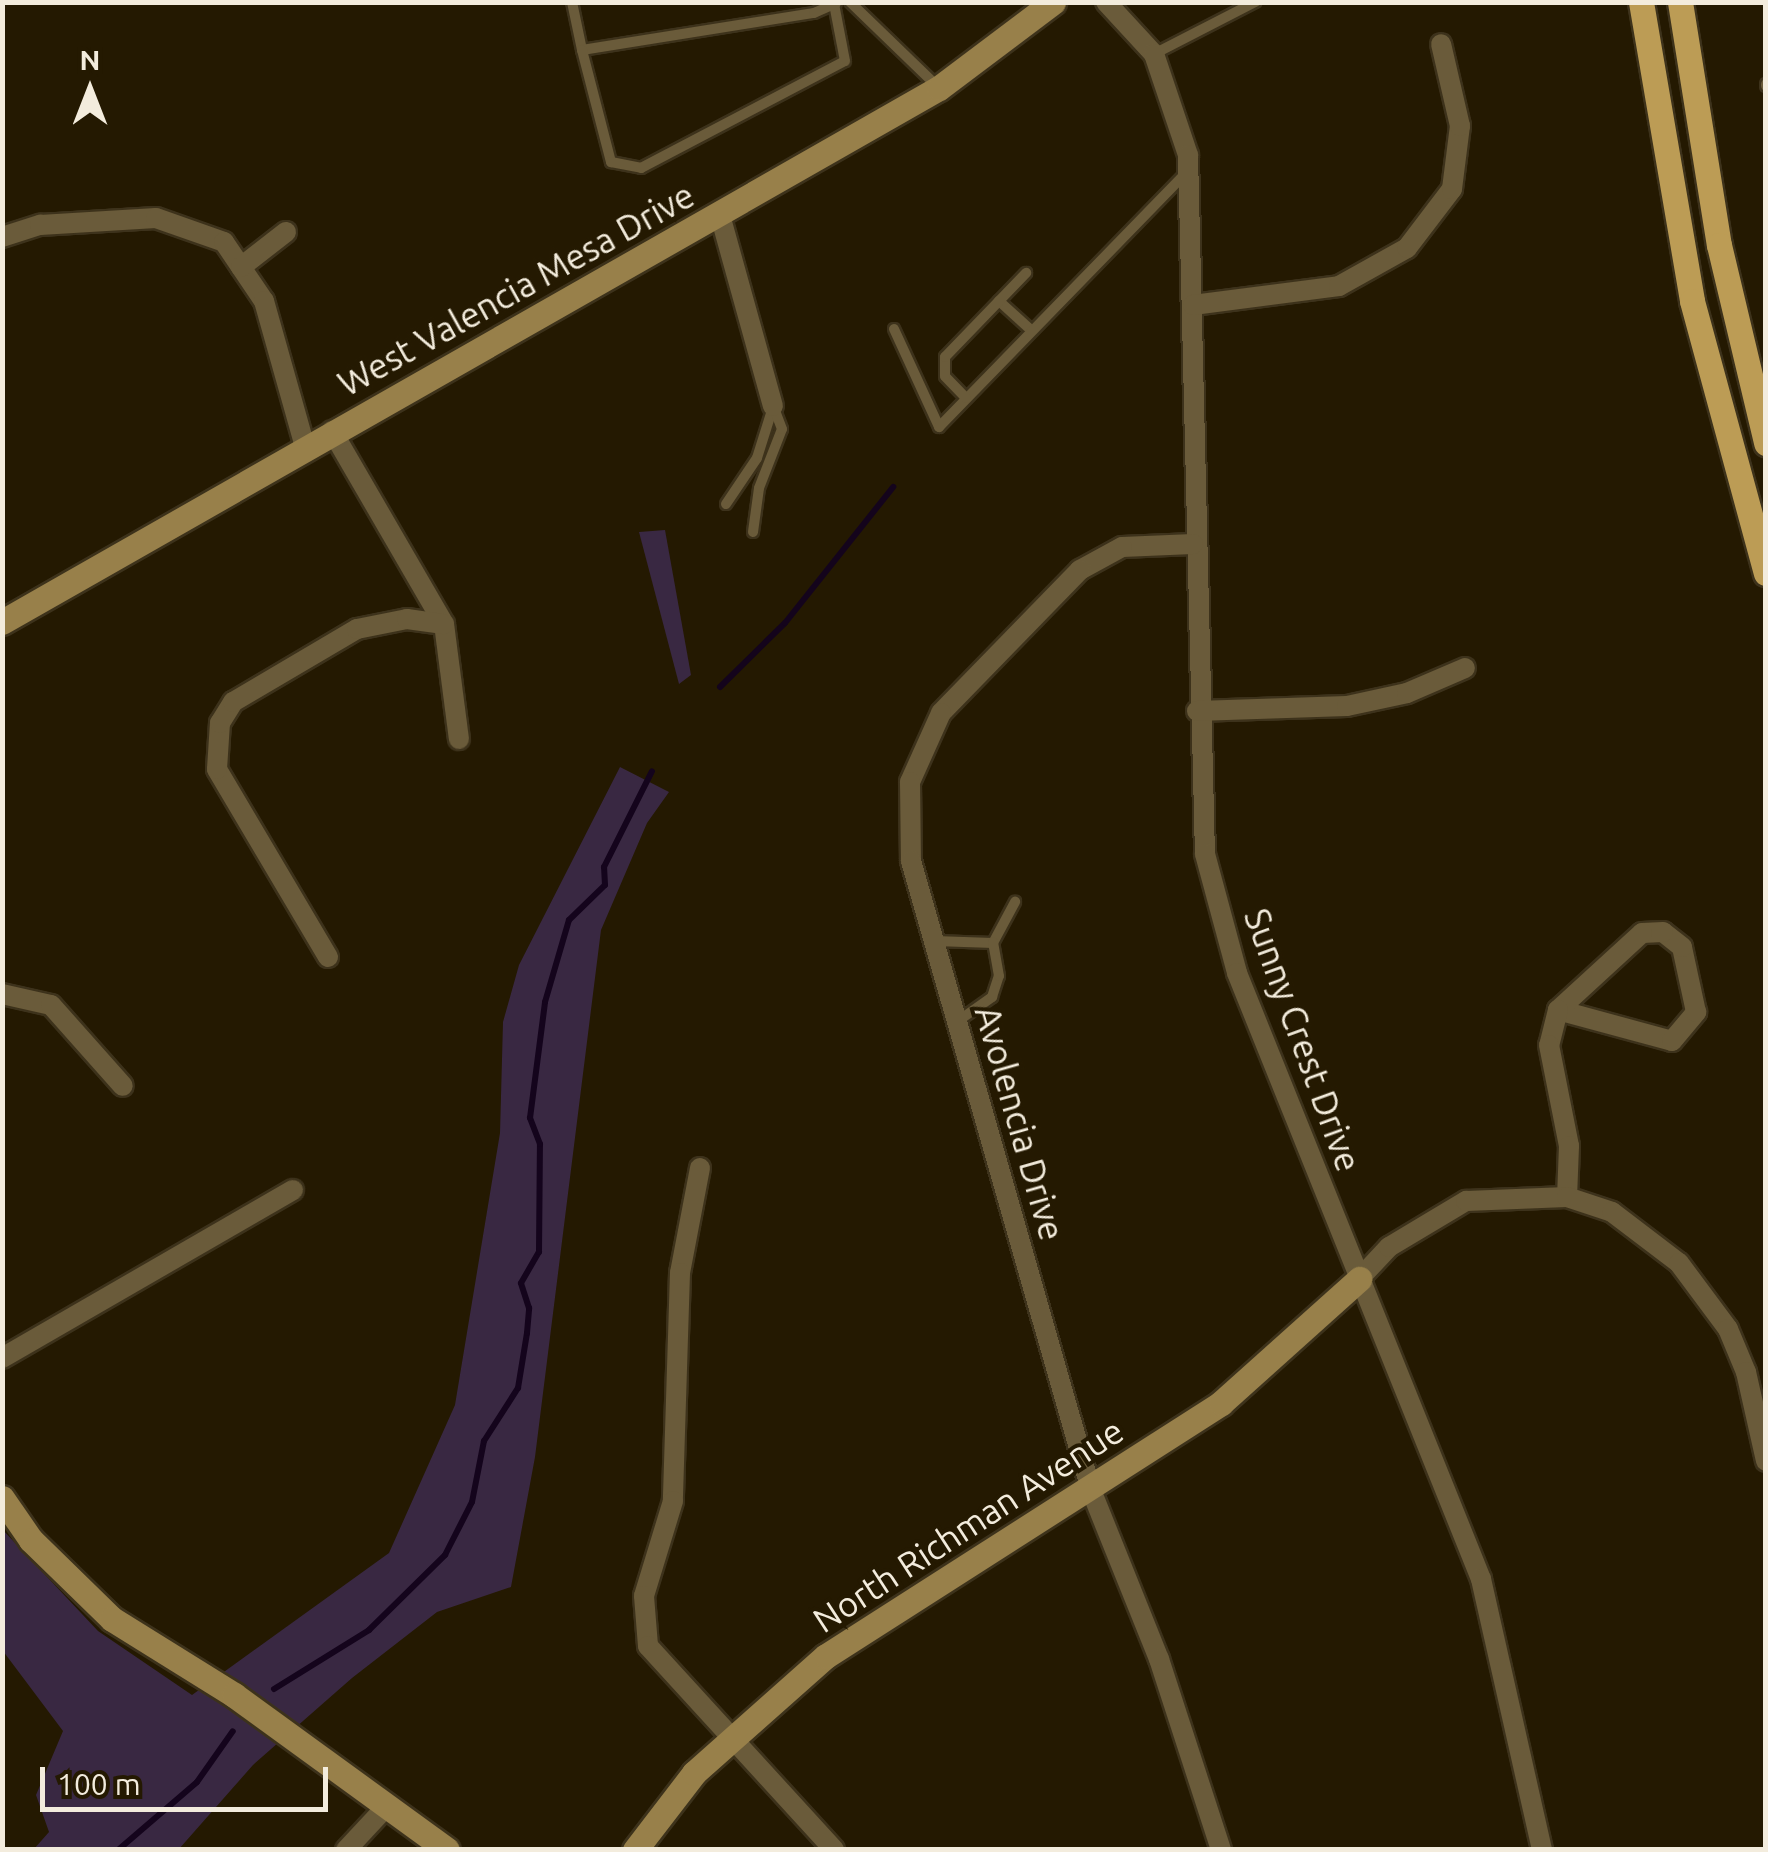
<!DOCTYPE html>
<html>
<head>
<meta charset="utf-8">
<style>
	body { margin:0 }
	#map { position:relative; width:1768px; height:1852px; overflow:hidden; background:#241901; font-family:Ubuntu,sans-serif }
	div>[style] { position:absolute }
	.green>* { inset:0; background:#392842 }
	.stream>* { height:6px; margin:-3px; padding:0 3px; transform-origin:3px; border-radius:3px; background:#14041c }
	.roads { filter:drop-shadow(2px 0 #3d321b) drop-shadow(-2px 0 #3d321b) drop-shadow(0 2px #3d321b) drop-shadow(0 -2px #3d321b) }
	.lane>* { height:10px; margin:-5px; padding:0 5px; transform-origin:5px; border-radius:5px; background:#6a5b3a }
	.street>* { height:20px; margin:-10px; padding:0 10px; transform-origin:10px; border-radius:10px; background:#6a5b3a }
	.secondary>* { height:25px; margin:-12.5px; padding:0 12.5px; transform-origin:12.5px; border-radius:12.5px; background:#98804a }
	.primary>* { height:25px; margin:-12.5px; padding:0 12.5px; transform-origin:12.5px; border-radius:12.5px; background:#bc9c55 }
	span { translate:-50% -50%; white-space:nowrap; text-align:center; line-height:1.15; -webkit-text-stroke:8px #241901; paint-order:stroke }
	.street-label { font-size:35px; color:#f3ecdd }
	.frame { position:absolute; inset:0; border:5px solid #f3ecdd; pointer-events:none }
	.north { position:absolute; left:40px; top:40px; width:100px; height:100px; -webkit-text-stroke:8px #241901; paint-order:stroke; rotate:0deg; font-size:28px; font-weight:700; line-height:40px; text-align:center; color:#f3ecdd }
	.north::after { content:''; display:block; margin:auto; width:35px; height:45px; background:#f3ecdd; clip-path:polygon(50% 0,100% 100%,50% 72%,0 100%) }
	.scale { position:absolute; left:40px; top:1767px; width:288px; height:45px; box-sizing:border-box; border:5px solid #f3ecdd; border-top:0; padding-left:12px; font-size:30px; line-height:35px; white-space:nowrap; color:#f3ecdd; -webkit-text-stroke:8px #241901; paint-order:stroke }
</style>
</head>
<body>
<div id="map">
	<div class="green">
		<i style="clip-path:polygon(665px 530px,691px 675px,679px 684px,639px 532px)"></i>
		<i style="clip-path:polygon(620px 767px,669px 792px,647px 823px,601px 930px,535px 1457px,511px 1587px,437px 1612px,352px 1678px,253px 1765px,179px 1849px,34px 1849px,49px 1832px,36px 1795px,63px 1731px,3px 1651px,2px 1529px,98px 1631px,192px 1695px,389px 1553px,455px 1405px,500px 1133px,503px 1022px,519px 965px)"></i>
	</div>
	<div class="stream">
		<i style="left:720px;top:687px;width:91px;rotate:-44.6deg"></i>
		<i style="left:785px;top:623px;width:174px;rotate:-51.5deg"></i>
		<i style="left:274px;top:1689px;width:112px;rotate:-31.8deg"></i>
		<i style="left:369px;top:1630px;width:107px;rotate:-44.6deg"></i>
		<i style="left:445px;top:1555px;width:59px;rotate:-63deg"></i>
		<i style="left:472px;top:1502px;width:62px;rotate:-78.9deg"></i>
		<i style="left:484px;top:1441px;width:63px;rotate:-57.3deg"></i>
		<i style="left:518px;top:1388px;width:56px;rotate:-80.7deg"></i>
		<i style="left:527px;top:1333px;width:25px;rotate:-85deg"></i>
		<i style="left:529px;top:1308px;width:26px;rotate:-108deg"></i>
		<i style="left:521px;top:1283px;width:36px;rotate:-60deg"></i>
		<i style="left:539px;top:1252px;width:108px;rotate:-89.5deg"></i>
		<i style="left:540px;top:1144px;width:28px;rotate:-111deg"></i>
		<i style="left:530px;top:1118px;width:117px;rotate:-82.6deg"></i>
		<i style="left:545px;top:1002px;width:85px;rotate:-73.7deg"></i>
		<i style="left:569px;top:920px;width:50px;rotate:-44.2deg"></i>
		<i style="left:605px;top:885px;width:18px;rotate:-93deg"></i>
		<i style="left:604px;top:867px;width:107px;rotate:-63.4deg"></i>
		<i style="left:118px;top:1850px;width:104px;rotate:-40.7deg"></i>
		<i style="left:197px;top:1782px;width:62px;rotate:-54.8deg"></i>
	</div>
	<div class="roads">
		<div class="lane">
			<i style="left:572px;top:2px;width:49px;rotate:78.2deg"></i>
			<i style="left:582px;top:50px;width:235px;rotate:-9.1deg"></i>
			<i style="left:814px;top:13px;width:24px;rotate:-24deg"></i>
			<i style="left:850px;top:2px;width:124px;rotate:44deg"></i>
			<i style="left:582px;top:50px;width:116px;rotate:75.5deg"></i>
			<i style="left:611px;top:162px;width:31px;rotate:11deg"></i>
			<i style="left:641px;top:168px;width:230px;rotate:-27.7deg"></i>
			<i style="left:845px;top:61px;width:58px;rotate:-100.9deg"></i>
			<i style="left:1154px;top:54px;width:114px;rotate:-27.2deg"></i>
			<i style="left:1766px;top:84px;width:2px;rotate:90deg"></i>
			<i style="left:999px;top:301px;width:43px;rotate:42.2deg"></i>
			<i style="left:894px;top:329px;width:108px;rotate:65.3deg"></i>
			<i style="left:939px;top:427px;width:356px;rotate:-45.8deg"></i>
			<i style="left:966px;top:398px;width:30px;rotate:-134deg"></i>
			<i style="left:945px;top:376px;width:19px;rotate:-90deg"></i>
			<i style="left:945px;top:357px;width:117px;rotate:-46deg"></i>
			<i style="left:726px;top:504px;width:55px;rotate:-56deg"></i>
			<i style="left:757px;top:458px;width:53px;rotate:-72.6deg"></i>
			<i style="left:753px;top:532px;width:44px;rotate:-82.2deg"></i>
			<i style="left:759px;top:488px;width:63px;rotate:-68.7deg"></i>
			<i style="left:782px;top:429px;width:25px;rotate:-111deg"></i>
			<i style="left:935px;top:941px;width:58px;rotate:2deg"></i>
			<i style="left:993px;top:943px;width:47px;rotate:-61.8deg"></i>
			<i style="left:958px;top:1021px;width:42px;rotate:-35.2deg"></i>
			<i style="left:992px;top:997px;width:22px;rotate:-72deg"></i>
			<i style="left:999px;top:976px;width:34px;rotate:-100deg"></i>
		</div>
		<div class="street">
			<i style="left:1106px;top:2px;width:71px;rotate:47.3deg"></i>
			<i style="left:1154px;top:54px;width:107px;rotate:71.4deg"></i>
			<i style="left:1188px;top:155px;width:699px;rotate:88.61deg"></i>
			<i style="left:1205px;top:854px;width:123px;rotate:74.9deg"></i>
			<i style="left:1237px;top:973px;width:653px;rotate:68.07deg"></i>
			<i style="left:1481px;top:1579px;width:278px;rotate:77.3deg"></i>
			<i style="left:720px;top:215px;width:198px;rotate:74.5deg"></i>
			<i style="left:2px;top:237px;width:40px;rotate:-18deg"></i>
			<i style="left:40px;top:225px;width:116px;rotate:-3.5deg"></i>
			<i style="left:156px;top:218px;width:72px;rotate:19.4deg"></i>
			<i style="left:224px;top:242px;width:71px;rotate:55.9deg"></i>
			<i style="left:264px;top:301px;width:152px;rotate:74.3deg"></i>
			<i style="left:241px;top:267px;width:57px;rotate:-37.9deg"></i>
			<i style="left:1193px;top:305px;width:147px;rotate:-7.4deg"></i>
			<i style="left:1339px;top:286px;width:78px;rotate:-29.2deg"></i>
			<i style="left:1407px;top:248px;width:74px;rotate:-52.7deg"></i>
			<i style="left:1452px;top:189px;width:64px;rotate:-82.8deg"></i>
			<i style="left:1460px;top:126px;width:84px;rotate:-103deg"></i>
			<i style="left:332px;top:431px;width:223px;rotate:59.9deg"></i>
			<i style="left:444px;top:624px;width:116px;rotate:82.6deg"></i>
			<i style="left:1193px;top:544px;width:71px;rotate:177.6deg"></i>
			<i style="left:1122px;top:547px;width:48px;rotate:151.3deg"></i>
			<i style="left:1080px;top:570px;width:199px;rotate:134.2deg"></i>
			<i style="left:941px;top:713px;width:76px;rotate:114.2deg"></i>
			<i style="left:910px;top:782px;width:79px;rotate:89.3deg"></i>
			<i style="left:911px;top:861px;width:654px;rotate:74.03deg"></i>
			<i style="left:1091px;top:1490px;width:182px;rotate:68.1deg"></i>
			<i style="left:1159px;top:1659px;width:201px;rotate:72deg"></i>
			<i style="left:1197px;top:711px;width:150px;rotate:-1.9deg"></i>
			<i style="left:1347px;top:706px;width:61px;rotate:-12.2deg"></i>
			<i style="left:1407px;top:693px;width:63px;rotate:-23.3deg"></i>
			<i style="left:328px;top:957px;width:218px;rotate:-120.6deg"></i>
			<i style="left:217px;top:769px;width:46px;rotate:-86.3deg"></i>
			<i style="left:220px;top:723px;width:25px;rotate:-58deg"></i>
			<i style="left:233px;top:702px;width:144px;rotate:-30.5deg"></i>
			<i style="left:357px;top:629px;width:51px;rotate:-11.3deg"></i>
			<i style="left:407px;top:619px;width:37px;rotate:8deg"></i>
			<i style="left:2px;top:994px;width:50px;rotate:12.7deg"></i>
			<i style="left:51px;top:1005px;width:108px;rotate:48.4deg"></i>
			<i style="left:1558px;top:1010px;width:118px;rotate:15.2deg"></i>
			<i style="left:1672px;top:1041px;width:38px;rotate:-50deg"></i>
			<i style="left:1696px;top:1012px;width:66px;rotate:-102.2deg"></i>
			<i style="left:1682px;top:947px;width:24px;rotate:-142deg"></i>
			<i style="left:1663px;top:932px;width:21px;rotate:177deg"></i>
			<i style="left:1642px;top:933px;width:114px;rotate:137.5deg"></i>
			<i style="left:1558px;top:1010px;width:36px;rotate:104deg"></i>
			<i style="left:1549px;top:1045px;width:103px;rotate:78.8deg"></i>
			<i style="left:1569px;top:1146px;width:51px;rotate:92.2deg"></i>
			<i style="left:700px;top:1168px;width:107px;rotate:100.8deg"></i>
			<i style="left:680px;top:1273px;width:228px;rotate:91.8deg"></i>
			<i style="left:673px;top:1501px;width:99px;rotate:107deg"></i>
			<i style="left:644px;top:1596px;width:50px;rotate:85.4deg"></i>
			<i style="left:648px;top:1646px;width:276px;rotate:47.6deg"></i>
			<i style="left:1359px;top:1279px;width:44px;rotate:-46.8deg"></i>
			<i style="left:1389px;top:1247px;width:90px;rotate:-30.9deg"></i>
			<i style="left:1466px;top:1201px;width:101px;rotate:-2.3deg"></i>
			<i style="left:1567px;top:1197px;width:47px;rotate:18.4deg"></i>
			<i style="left:1612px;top:1212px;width:84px;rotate:37.3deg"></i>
			<i style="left:1679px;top:1263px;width:82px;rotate:53.4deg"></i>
			<i style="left:1728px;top:1329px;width:47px;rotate:67.3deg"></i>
			<i style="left:1746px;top:1372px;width:91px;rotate:77.3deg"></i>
			<i style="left:2px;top:1358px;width:336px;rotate:-30deg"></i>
			<i style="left:346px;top:1850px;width:59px;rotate:-47.1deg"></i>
		</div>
		<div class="secondary">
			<i style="left:2px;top:622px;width:1078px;rotate:-29.68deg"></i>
			<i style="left:939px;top:88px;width:143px;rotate:-37deg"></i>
			<i style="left:2px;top:1498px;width:51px;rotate:55.4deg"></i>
			<i style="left:31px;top:1540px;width:113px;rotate:44.3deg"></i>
			<i style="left:112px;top:1619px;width:144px;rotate:31.9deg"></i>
			<i style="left:234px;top:1695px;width:263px;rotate:36deg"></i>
			<i style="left:635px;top:1850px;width:97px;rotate:-52.5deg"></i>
			<i style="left:694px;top:1773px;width:176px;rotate:-41.6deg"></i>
			<i style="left:826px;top:1656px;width:469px;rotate:-32.6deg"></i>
			<i style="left:1221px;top:1403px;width:186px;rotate:-41.9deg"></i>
		</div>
		<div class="primary">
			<i style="left:1641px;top:2px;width:303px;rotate:80.3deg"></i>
			<i style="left:1692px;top:301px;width:282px;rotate:74.8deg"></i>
			<i style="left:1680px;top:2px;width:246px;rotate:80.9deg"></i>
			<i style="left:1719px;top:245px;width:204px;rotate:76.6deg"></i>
		</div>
	</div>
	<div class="street-label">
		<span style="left:516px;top:289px;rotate:-29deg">West Valencia Mesa Drive</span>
		<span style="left:1303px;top:1040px;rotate:70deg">Sunny Crest Drive</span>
		<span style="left:1020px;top:1123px;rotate:74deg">Avolencia Drive</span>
		<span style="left:968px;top:1525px;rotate:-33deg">North Richman Avenue</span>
	</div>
	<div class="frame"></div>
	<div class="north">N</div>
	<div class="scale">100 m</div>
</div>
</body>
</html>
